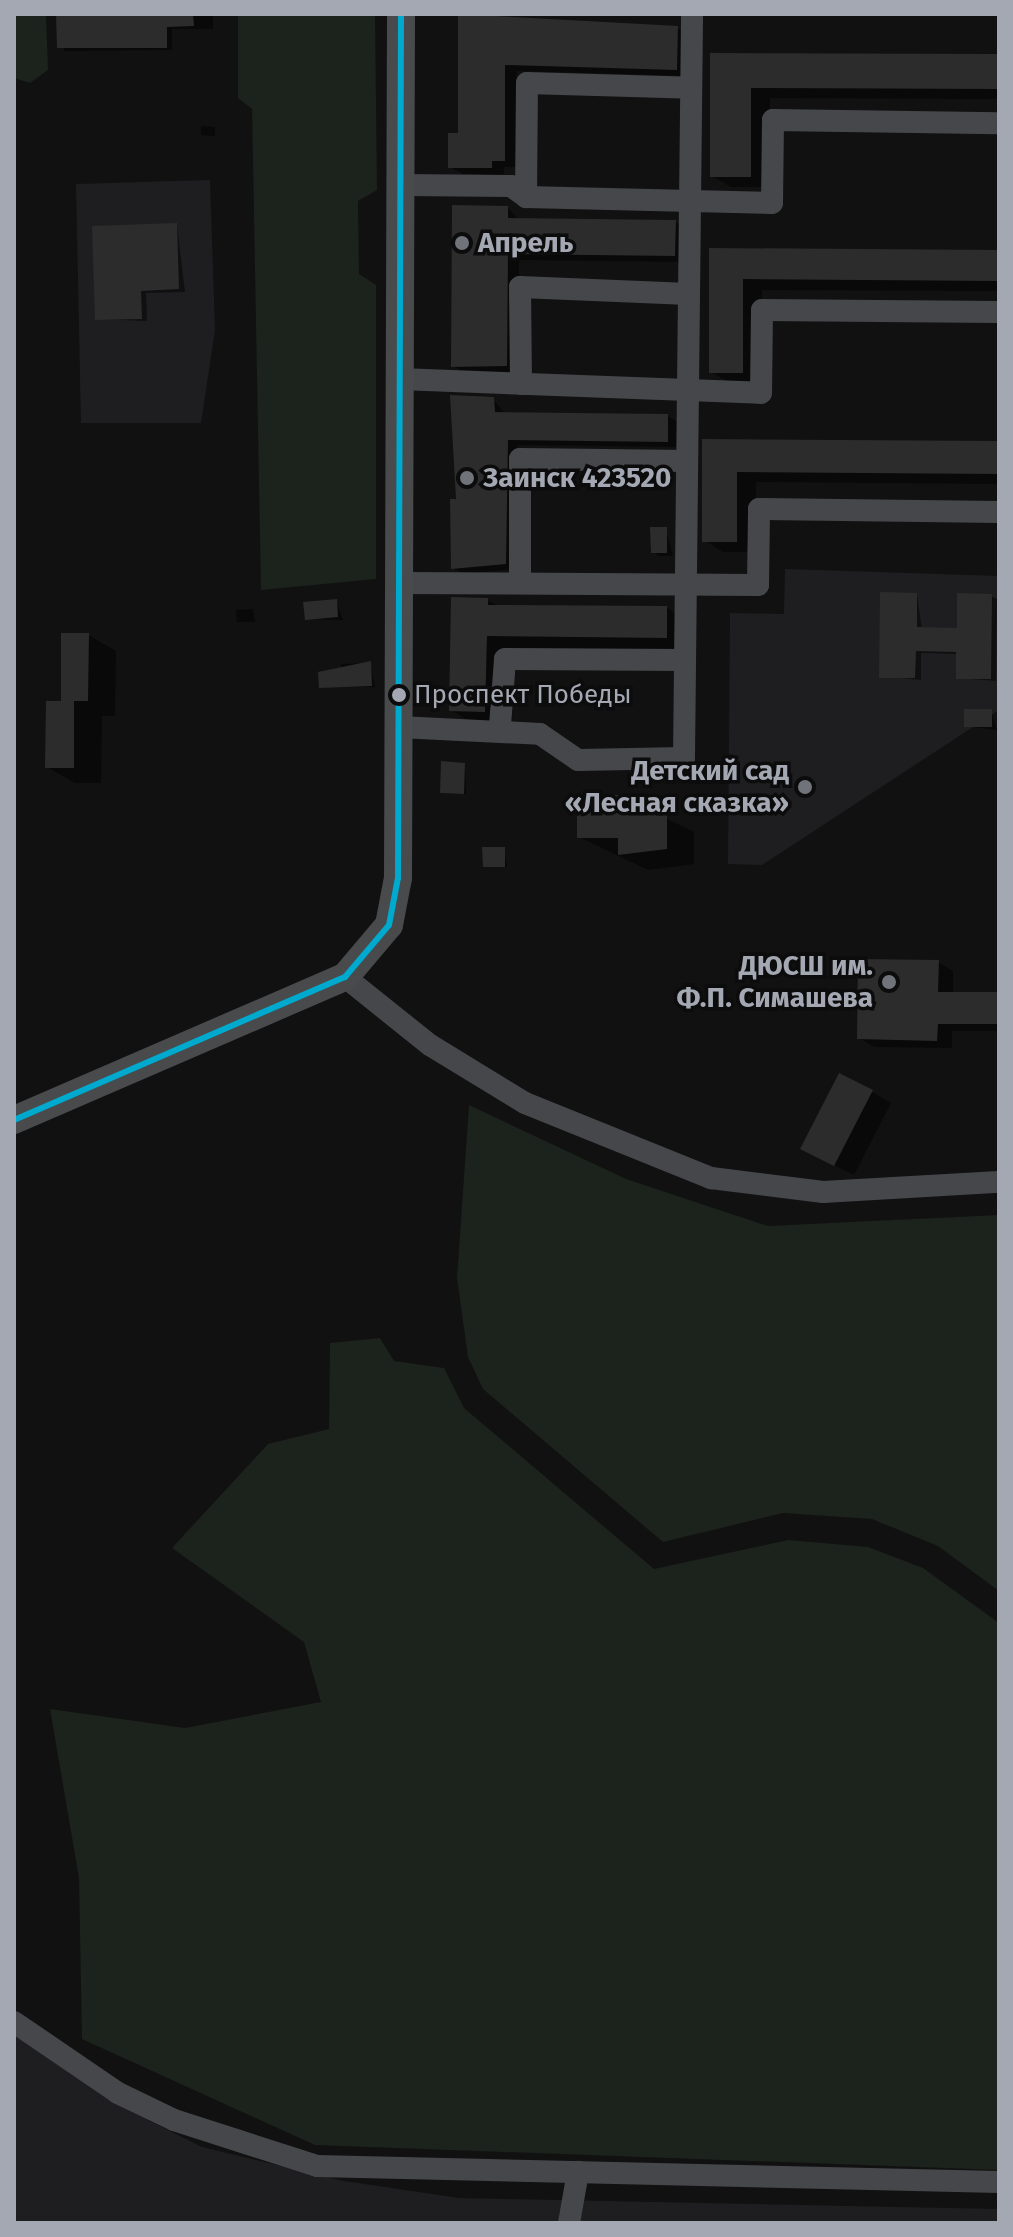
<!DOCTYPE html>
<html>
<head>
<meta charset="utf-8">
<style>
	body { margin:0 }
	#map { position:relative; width:1013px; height:2237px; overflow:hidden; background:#111112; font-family:"Fira Sans",sans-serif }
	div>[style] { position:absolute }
	.built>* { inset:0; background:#1e1e20 }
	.green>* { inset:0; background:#1c221c }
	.shadow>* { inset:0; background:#0007 }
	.building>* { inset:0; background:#2c2c2d }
	.minor>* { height:22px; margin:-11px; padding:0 11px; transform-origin:11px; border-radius:11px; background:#46474a }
	.major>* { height:28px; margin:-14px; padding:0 14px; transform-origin:14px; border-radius:14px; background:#484a4c }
	.bus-1>* { height:6px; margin:-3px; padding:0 3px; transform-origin:3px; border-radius:3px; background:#00a9ce }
	.dots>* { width:22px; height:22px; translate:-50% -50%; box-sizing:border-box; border:4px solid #0c0c0d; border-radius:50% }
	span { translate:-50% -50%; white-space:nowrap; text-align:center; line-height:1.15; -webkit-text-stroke:7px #0c0c0d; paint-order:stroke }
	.bus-label { font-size:26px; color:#a3a8b2 }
	.left { translate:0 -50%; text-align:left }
	.poi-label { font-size:28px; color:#a3a8b2; font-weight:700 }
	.right { translate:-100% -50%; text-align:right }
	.frame { position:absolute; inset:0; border:16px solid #a3a8b2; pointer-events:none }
</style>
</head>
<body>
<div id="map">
	<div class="built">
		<i style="clip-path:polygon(210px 180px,215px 330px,201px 423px,81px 423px,76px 184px)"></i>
		<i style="clip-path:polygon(785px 569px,999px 576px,999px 710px,762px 865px,728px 864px,730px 613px,784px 614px)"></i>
		<i style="clip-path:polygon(14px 2031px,118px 2105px,202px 2147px,344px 2181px,459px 2198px,999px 2209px,999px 2223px,14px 2223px)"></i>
	</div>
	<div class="green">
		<i style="clip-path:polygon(15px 14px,46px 14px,48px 70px,30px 83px,14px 78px)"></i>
		<i style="clip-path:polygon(238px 14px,375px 16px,377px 190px,358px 201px,359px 274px,376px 285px,376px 579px,261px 590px,252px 109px,238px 98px)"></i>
		<i style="clip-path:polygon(469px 1105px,626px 1179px,768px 1226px,999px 1215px,999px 1591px,938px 1546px,872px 1519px,783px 1513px,663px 1542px,483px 1389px,468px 1357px,457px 1278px)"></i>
		<i style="clip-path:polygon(380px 1338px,394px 1361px,444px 1368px,464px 1408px,654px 1569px,788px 1540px,868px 1547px,923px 1568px,999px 1623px,999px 2170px,315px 2145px,82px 2039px,79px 1878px,50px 1709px,185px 1728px,321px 1702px,304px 1642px,172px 1548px,268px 1444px,329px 1429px,330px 1343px)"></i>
	</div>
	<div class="shadow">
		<i style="clip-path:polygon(58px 14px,213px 14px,213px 29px,172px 29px,172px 50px,64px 51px)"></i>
		<i style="clip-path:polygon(458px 14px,506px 14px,506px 23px,677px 28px,690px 35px,690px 76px,517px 71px,517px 167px,504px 167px,504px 175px,463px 174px,450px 167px,460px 135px)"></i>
		<i style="clip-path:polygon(712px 55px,999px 56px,999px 99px,770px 98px,770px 187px,731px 187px,712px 176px)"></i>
		<i style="clip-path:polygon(201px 126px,215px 127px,215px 136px,201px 135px)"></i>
		<i style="clip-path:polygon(508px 208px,520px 221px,675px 222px,687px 229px,687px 262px,519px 260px,519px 372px,465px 373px,453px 366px)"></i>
		<i style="clip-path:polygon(177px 225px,185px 292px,146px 293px,147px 321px,97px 319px)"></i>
		<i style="clip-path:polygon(711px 250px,999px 252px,999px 291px,762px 290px,762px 383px,730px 383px,711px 372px)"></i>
		<i style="clip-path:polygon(493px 399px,505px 414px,668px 416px,678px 422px,678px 447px,518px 445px,516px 569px,463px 574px,453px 568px,458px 501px)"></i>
		<i style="clip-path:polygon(704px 441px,999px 443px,999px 484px,756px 482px,756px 552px,723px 552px,704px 540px)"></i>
		<i style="clip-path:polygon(666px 529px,673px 556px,659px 556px,653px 552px)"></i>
		<i style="clip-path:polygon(917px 595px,922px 629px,959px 630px,991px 596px,997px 599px,996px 681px,958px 678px,958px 654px,921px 653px,921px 680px,881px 676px)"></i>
		<i style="clip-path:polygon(487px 600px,500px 607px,667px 608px,694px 624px,694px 653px,514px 651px,512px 726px,478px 726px,451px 710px)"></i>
		<i style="clip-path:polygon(336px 601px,343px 620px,307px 619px)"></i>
		<i style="clip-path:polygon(253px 609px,255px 622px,237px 622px,236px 610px)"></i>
		<i style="clip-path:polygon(88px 635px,116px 651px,115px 716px,102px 716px,101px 783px,75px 783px,47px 767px)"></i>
		<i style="clip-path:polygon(370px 663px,375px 687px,321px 687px,341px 674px,341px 664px)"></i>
		<i style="clip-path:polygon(991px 711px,997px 730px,966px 726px)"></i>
		<i style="clip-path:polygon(465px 765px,466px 794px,444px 793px)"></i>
		<i style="clip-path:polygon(622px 797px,694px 832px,694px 864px,648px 870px,579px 837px,579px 803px)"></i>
		<i style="clip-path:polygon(504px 849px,507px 867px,485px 866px)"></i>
		<i style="clip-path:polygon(938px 962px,953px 971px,953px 994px,999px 994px,999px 1031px,952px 1031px,952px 1048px,874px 1047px,859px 1038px)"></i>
		<i style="clip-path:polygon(872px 1092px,891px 1103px,854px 1175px,822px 1159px)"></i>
	</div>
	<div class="building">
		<i style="clip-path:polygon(56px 14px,193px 14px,194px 26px,167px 27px,167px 48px,57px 48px)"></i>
		<i style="clip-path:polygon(458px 14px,678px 26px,677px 70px,505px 65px,505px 161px,492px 161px,492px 168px,448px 168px,448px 133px,458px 133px)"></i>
		<i style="clip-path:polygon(710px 53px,999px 54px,999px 89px,751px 88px,751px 177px,710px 177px)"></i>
		<i style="clip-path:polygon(452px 205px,508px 206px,508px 218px,676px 220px,675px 256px,508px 254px,507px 366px,451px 367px)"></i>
		<i style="clip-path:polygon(177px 223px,179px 289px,141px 291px,142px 319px,95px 320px,92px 226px)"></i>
		<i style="clip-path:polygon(709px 248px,999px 250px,999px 281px,743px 279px,743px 373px,709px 373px)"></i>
		<i style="clip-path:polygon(450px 395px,494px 397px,495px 412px,668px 414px,668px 442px,508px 440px,506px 564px,451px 569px,450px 499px,456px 499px)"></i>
		<i style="clip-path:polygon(702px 439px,999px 441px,999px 474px,737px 472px,737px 542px,702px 542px)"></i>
		<i style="clip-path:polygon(650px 527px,667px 527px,667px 553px,651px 553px)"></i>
		<i style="clip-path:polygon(880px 592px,917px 593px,917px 627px,957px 628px,957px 593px,992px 594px,991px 679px,956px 679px,956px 652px,916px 651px,915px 678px,879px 678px)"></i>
		<i style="clip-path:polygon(451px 597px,488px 598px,488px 605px,667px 606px,667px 638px,487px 636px,485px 712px,449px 711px)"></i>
		<i style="clip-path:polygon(337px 599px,338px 617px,305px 620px,303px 602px)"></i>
		<i style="clip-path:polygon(61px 633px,89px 633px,88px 701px,74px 701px,74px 768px,45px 768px,46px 701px,61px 701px)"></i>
		<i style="clip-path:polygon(371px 661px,372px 686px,319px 688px,318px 672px)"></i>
		<i style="clip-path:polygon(964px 709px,992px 709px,992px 727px,964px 727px)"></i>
		<i style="clip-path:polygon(441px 761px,465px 763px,464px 794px,440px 793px)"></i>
		<i style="clip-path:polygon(602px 795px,623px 795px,623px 814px,667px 814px,667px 849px,618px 855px,618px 838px,577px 838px,577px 801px,602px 802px)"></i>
		<i style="clip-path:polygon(482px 847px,505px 847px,505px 867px,483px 867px)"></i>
		<i style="clip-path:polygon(858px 959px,939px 960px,938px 992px,999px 992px,999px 1024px,938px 1024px,937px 1041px,857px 1039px)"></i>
		<i style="clip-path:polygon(839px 1073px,873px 1090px,834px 1166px,800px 1149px)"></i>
	</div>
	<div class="minor">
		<i style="left:401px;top:185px;width:110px;rotate:0.5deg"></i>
		<i style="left:511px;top:186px;width:19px;rotate:36deg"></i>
		<i style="left:526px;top:197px;width:246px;rotate:1.4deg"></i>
		<i style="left:772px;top:203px;width:83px;rotate:-89.3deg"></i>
		<i style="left:773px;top:120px;width:226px;rotate:0.8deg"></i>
		<i style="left:526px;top:197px;width:114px;rotate:-89.5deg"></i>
		<i style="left:527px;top:83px;width:164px;rotate:1.7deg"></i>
		<i style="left:400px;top:379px;width:361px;rotate:2.2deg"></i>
		<i style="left:761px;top:393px;width:83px;rotate:-89.3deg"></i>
		<i style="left:762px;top:310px;width:237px;rotate:0.5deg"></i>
		<i style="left:521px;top:384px;width:97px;rotate:-90.6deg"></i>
		<i style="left:520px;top:287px;width:169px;rotate:2.4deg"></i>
		<i style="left:399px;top:583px;width:359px;rotate:0.3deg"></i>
		<i style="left:758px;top:585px;width:76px;rotate:-89.2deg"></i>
		<i style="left:759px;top:509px;width:240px;rotate:0.7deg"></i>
		<i style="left:520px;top:583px;width:124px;rotate:-90deg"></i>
		<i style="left:520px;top:459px;width:167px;rotate:0.7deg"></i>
		<i style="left:500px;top:726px;width:67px;rotate:-85.7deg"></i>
		<i style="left:505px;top:659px;width:180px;rotate:0.3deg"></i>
		<i style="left:399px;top:727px;width:141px;rotate:2.8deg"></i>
		<i style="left:540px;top:734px;width:46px;rotate:34.4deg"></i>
		<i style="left:578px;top:760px;width:106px;rotate:-1.1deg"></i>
		<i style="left:684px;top:758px;width:744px;rotate:-89.38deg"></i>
		<i style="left:345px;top:977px;width:109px;rotate:38.7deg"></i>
		<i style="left:430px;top:1045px;width:111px;rotate:31.4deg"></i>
		<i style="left:525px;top:1103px;width:201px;rotate:22deg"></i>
		<i style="left:711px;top:1178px;width:113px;rotate:7.1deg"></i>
		<i style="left:823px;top:1192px;width:176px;rotate:-3.3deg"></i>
		<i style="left:14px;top:2022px;width:126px;rotate:34.3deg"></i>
		<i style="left:118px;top:2093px;width:62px;rotate:25.7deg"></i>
		<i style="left:174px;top:2120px;width:150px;rotate:17.8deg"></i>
		<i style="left:317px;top:2166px;width:682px;rotate:1.34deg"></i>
		<i style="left:569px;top:2223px;width:52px;rotate:-80deg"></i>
	</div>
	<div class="major">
		<i style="left:14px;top:1120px;width:361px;rotate:-23.4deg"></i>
		<i style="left:345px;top:977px;width:68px;rotate:-49.8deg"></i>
		<i style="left:389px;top:925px;width:48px;rotate:-79.2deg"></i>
		<i style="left:398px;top:878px;width:864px;rotate:-89.8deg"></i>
	</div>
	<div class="bus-1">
		<i style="left:14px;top:1120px;width:361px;rotate:-23.4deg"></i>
		<i style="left:345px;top:977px;width:68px;rotate:-49.8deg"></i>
		<i style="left:389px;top:925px;width:48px;rotate:-79.2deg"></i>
		<i style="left:398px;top:878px;width:864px;rotate:-89.8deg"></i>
	</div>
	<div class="dots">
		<i style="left:462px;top:243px;background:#70737a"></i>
		<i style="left:467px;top:478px;background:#70737a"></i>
		<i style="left:399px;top:695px;background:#a3a8b2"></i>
		<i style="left:805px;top:787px;background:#70737a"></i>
		<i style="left:889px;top:982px;background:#70737a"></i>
	</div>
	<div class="bus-label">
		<span class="left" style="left:414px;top:695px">Проспект Победы</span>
	</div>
	<div class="poi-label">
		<span class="left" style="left:478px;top:243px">Апрель</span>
		<span class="left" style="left:483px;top:478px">Заинск 423520</span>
		<span class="right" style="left:789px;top:787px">Детский сад<br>«Лесная сказка»</span>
		<span class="right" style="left:873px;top:982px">ДЮСШ им.<br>Ф.П. Симашева</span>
	</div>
	<div class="frame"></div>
</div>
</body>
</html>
